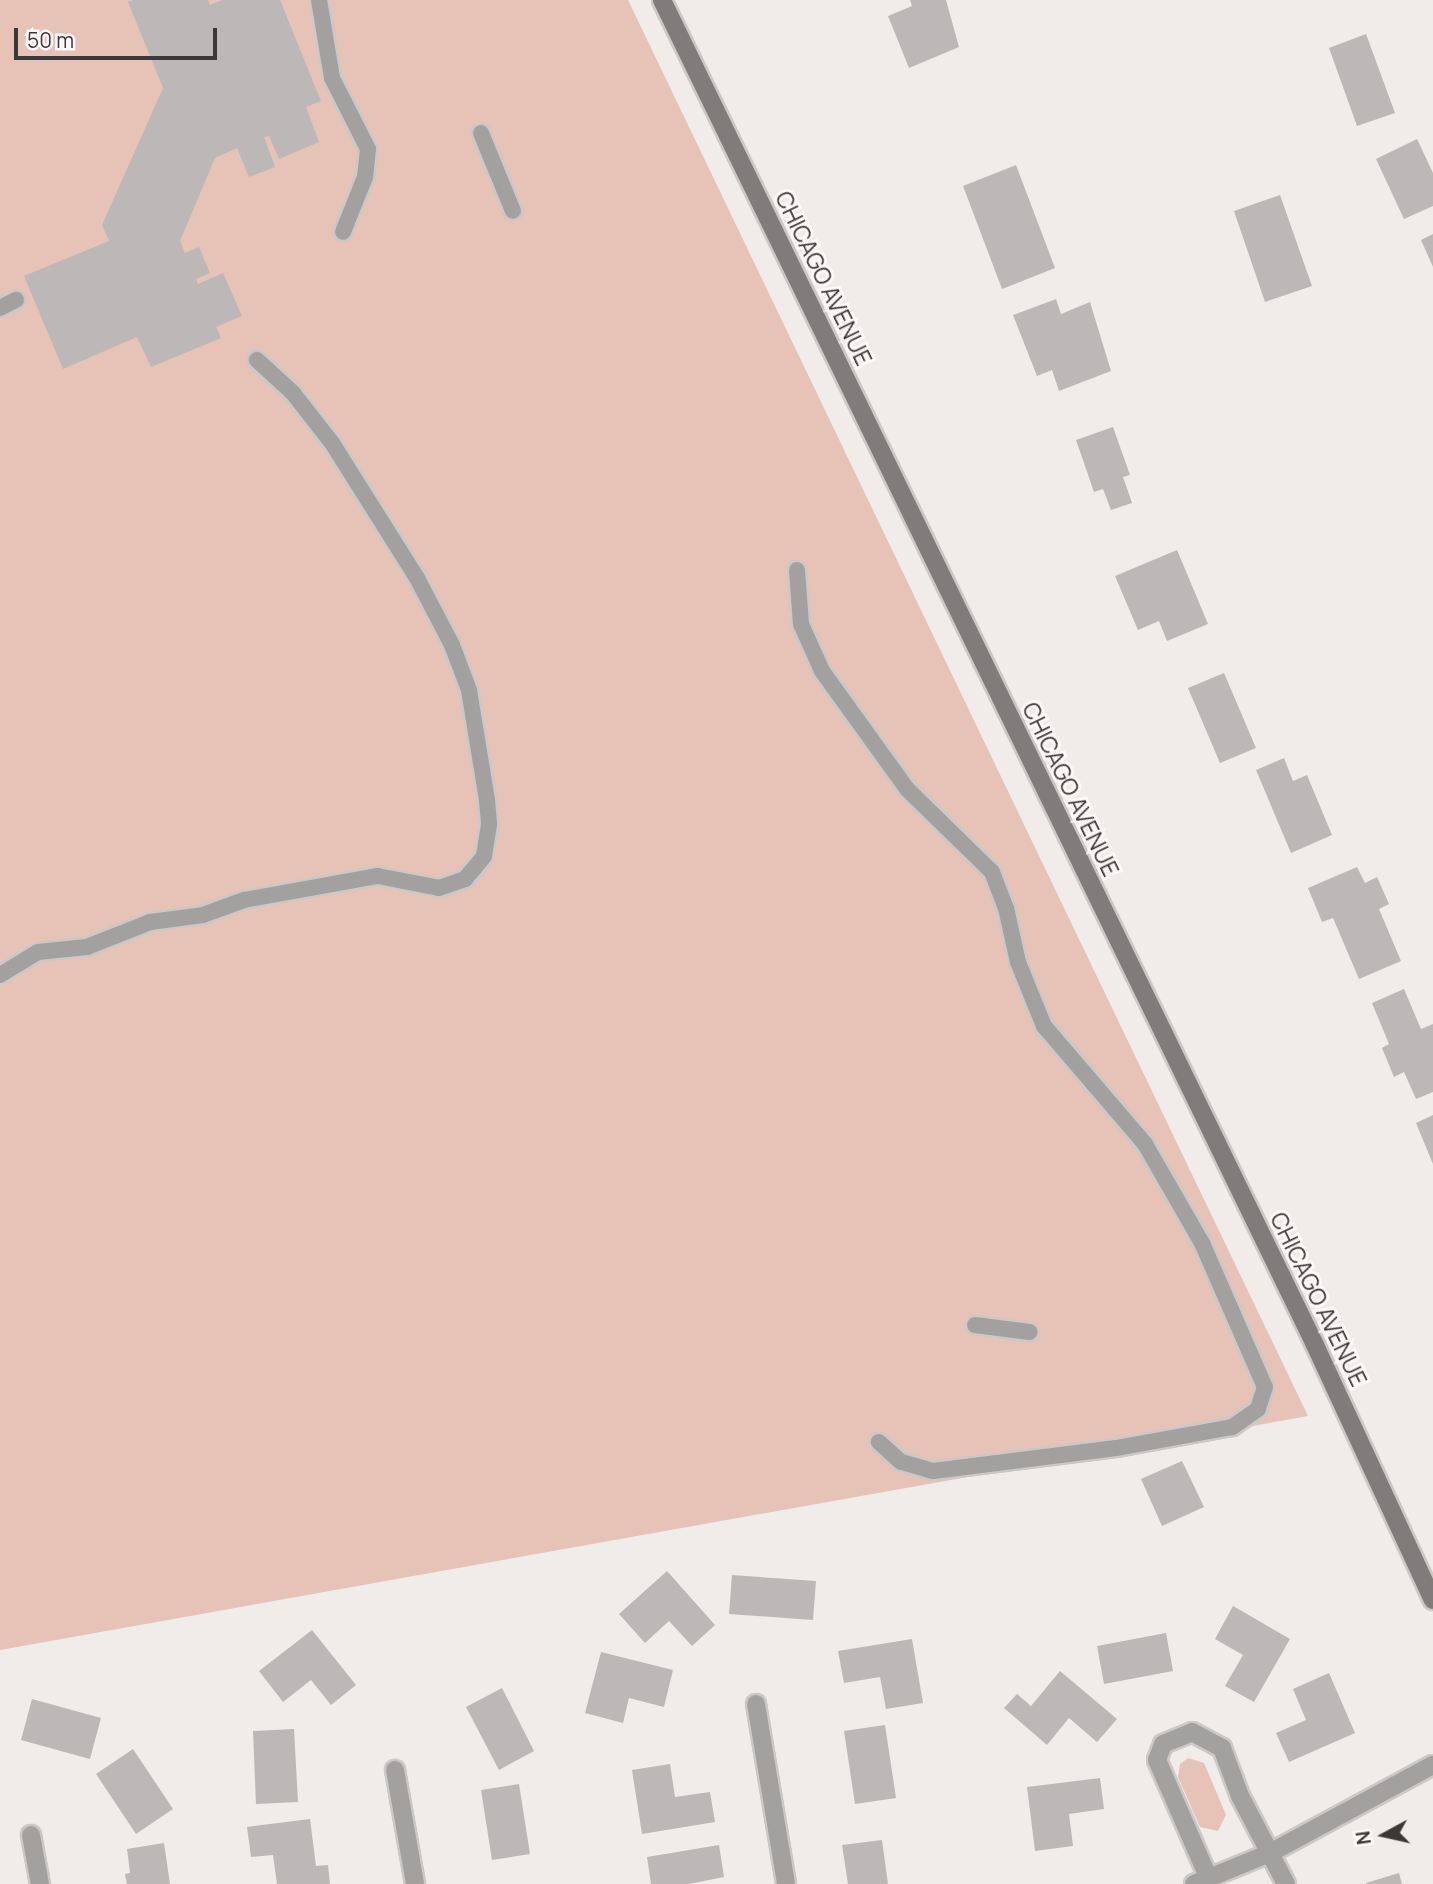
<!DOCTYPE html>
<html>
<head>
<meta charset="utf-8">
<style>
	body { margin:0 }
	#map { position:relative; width:1433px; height:1884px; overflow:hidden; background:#f0ecea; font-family:Manrope,sans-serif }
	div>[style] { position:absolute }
	.green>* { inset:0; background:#e7c2b6 }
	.building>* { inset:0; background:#bcb8b7 }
	.roads { filter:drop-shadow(2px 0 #ccc8c6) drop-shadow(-2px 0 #ccc8c6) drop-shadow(0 2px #ccc8c6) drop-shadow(0 -2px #ccc8c6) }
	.service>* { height:16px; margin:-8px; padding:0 8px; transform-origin:8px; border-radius:8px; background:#a3a1a0 }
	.minor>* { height:18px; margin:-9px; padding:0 9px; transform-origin:9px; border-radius:9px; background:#a3a1a0 }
	.secondary>* { height:18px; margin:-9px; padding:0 9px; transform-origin:9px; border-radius:9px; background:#7f7c7b }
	span { translate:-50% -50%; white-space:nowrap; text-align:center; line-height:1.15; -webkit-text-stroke:6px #fef9f8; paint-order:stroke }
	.street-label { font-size:23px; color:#3a3938 }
	.north { position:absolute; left:1349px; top:1800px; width:70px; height:70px; -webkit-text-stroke:5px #fef9f8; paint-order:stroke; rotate:262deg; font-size:19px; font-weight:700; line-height:28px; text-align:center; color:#3a3938 }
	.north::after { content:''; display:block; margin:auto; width:24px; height:32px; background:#3a3938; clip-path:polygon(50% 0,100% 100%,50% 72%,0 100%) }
	.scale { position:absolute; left:14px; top:28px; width:203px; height:32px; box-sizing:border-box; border:4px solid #3a3938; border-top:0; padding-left:9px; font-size:21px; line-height:24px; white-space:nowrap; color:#3a3938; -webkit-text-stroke:5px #fef9f8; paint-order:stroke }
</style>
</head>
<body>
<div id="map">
	<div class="green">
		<i style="clip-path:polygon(0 0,628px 0,1308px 1416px,0 1650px)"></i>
		<i style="clip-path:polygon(1188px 1758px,1204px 1763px,1226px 1815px,1218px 1831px,1200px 1827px,1178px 1777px,1180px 1764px)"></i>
	</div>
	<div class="building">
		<i style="clip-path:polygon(133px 0,208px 0,210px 5px,222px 0,280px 0,321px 101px,306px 107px,319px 142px,279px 159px,269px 136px,264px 137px,275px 167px,249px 177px,237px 148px,215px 158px,180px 241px,185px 253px,199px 247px,210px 273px,196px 279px,198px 284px,223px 273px,242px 316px,216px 327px,221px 338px,151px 367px,137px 337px,63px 369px,24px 276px,109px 241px,102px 225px,163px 88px,128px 2px)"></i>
		<i style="clip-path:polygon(910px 0,946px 0,959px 47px,909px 68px,888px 16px,912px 6px)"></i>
		<i style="clip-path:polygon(1366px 34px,1395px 113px,1357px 126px,1329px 48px)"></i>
		<i style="clip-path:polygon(1417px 139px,1433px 173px,1433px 206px,1404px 219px,1376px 159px)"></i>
		<i style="clip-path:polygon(1016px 165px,1055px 268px,1002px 289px,963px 186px)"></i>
		<i style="clip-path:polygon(1280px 195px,1312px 286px,1265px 302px,1234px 211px)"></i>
		<i style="clip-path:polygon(1433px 234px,1433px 267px,1421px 240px)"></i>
		<i style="clip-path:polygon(1056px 299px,1061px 314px,1090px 302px,1111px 371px,1059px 391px,1052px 370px,1037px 376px,1013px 315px)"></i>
		<i style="clip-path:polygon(1113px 427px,1130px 475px,1123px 477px,1132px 503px,1111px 510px,1103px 489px,1094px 492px,1076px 440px)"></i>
		<i style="clip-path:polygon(1177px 550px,1208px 624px,1167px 641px,1159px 621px,1138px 630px,1115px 576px)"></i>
		<i style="clip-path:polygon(1224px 673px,1256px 748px,1220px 763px,1188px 688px)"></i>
		<i style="clip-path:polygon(1284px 758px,1293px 781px,1307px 775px,1332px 835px,1291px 853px,1256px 770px)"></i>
		<i style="clip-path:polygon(1357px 867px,1365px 883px,1377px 877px,1389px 904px,1379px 909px,1401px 961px,1359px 979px,1333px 918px,1322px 922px,1308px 888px)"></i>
		<i style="clip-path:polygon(1404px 989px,1421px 1029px,1433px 1024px,1433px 1092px,1416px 1099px,1404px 1072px,1394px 1077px,1382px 1048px,1389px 1044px,1372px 1003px)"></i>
		<i style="clip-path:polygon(1433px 1115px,1433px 1164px,1416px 1123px)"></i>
		<i style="clip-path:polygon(1182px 1461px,1204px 1507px,1162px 1526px,1141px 1479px)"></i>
		<i style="clip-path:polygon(667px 1571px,715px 1625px,692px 1646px,669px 1621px,645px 1643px,619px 1614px)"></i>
		<i style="clip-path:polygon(732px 1575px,816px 1581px,813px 1620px,729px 1614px)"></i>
		<i style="clip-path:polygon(1233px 1606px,1290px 1639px,1254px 1702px,1225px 1686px,1243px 1655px,1215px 1639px)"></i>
		<i style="clip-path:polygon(312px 1630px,356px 1685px,331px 1705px,311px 1680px,283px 1702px,259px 1671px)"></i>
		<i style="clip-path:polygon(1166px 1633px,1173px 1671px,1104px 1684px,1097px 1646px)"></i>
		<i style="clip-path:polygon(912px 1639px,923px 1703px,886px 1709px,880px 1677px,844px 1683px,838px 1651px)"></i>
		<i style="clip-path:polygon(601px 1652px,673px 1670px,664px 1707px,629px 1698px,623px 1723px,585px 1713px)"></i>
		<i style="clip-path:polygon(1060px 1671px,1117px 1719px,1097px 1742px,1069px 1718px,1047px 1745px,1004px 1708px,1017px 1694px,1031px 1706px)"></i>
		<i style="clip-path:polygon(1329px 1673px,1355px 1733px,1289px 1762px,1276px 1733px,1306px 1720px,1293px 1689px)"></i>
		<i style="clip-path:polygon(502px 1688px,534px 1751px,499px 1770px,466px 1707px)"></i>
		<i style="clip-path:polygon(32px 1699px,101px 1718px,90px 1759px,21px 1740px)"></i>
		<i style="clip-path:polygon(885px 1725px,896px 1798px,855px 1804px,844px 1731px)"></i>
		<i style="clip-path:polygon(294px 1729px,298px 1802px,256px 1804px,253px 1731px)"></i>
		<i style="clip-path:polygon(133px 1749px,173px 1809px,136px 1834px,96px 1774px)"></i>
		<i style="clip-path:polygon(670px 1764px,675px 1797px,710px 1792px,715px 1822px,642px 1834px,632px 1770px)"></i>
		<i style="clip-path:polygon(1100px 1778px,1104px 1809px,1069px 1814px,1073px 1846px,1035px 1851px,1027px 1787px)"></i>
		<i style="clip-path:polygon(519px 1784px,530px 1854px,492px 1860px,481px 1790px)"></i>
		<i style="clip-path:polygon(310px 1819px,316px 1866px,328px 1865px,330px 1884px,277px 1884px,273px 1855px,251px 1857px,247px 1827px)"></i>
		<i style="clip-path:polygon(882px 1840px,888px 1884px,848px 1884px,842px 1845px)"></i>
		<i style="clip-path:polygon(164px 1843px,170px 1884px,127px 1884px,125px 1874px,130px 1873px,127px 1849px)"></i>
		<i style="clip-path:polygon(719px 1845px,724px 1877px,689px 1884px,651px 1884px,647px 1857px)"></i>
		<i style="clip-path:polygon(1399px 1873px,1402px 1884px,1366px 1884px,1366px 1883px)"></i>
	</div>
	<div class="roads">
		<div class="service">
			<i style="left:319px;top:0;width:79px;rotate:80.5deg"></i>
			<i style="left:332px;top:78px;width:80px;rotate:63.1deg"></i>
			<i style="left:368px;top:149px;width:28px;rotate:96deg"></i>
			<i style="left:365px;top:177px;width:59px;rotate:111.8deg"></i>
			<i style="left:481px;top:133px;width:84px;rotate:67.7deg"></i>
			<i style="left:0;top:308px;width:18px;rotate:-27deg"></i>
			<i style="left:797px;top:570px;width:54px;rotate:85.8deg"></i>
			<i style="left:801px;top:624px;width:51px;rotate:65.9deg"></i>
			<i style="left:822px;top:671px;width:145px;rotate:54.2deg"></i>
			<i style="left:907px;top:789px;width:119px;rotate:44.3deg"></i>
			<i style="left:992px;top:872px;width:39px;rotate:69deg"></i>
			<i style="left:1006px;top:908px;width:55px;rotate:77.5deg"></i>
			<i style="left:1018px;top:962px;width:69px;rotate:67.9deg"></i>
			<i style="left:1044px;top:1026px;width:155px;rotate:49.4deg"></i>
			<i style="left:1145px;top:1144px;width:114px;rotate:60.1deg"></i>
			<i style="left:1202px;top:1243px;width:157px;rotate:66.4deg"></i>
			<i style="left:1265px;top:1387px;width:23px;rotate:108deg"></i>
			<i style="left:1258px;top:1409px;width:32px;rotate:145deg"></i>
			<i style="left:1232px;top:1427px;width:118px;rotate:169.7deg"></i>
			<i style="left:1116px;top:1448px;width:184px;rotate:172.8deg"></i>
			<i style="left:933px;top:1471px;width:33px;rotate:-164deg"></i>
			<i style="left:901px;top:1462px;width:30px;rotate:-138deg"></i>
			<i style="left:0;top:975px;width:44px;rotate:-31.2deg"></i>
			<i style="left:38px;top:952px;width:49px;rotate:-5.8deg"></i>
			<i style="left:87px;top:947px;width:68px;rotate:-21.6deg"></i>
			<i style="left:150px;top:922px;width:53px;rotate:-7.5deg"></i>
			<i style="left:203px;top:915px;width:44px;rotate:-20.1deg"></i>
			<i style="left:244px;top:900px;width:136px;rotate:-10.2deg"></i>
			<i style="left:378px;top:876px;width:62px;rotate:11.1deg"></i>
			<i style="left:439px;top:888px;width:28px;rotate:-19deg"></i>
			<i style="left:465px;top:879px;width:30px;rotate:-50deg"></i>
			<i style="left:484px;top:856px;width:33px;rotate:-81deg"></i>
			<i style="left:489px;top:823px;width:23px;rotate:-95deg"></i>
			<i style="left:487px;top:800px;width:111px;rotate:-99.3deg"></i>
			<i style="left:469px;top:690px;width:48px;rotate:-110.7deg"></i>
			<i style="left:452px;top:645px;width:76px;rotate:-117.6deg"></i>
			<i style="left:417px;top:578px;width:160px;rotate:-122.2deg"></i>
			<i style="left:332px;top:443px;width:63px;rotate:-128deg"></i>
			<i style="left:293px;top:393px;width:49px;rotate:-137.5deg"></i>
			<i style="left:975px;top:1325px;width:55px;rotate:7.3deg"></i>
		</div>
		<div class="minor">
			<i style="left:756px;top:1704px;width:182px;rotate:80.5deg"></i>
			<i style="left:395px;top:1770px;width:116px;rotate:80deg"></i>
			<i style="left:31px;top:1835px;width:50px;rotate:79.6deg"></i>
			<i style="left:1209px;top:1879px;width:130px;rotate:-113.6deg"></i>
			<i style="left:1157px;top:1760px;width:17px;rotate:-69deg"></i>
			<i style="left:1163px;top:1744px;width:31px;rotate:-22deg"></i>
			<i style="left:1192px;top:1732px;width:34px;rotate:28deg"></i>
			<i style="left:1222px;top:1748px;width:51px;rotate:69.4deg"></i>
			<i style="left:1240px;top:1796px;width:99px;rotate:62.4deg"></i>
			<i style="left:1194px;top:1884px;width:82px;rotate:-22.2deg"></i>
			<i style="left:1270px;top:1853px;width:185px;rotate:-28.4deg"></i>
		</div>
		<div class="secondary">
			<i style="left:662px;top:0;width:1495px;rotate:64.1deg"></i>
			<i style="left:1315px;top:1345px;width:281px;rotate:65.2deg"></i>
		</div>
	</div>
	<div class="street-label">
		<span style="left:824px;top:278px;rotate:64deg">CHICAGO AVENUE</span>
		<span style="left:1071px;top:789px;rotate:64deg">CHICAGO AVENUE</span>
		<span style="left:1319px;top:1299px;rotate:64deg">CHICAGO AVENUE</span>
	</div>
	<div class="north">N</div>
	<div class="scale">50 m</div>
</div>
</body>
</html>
